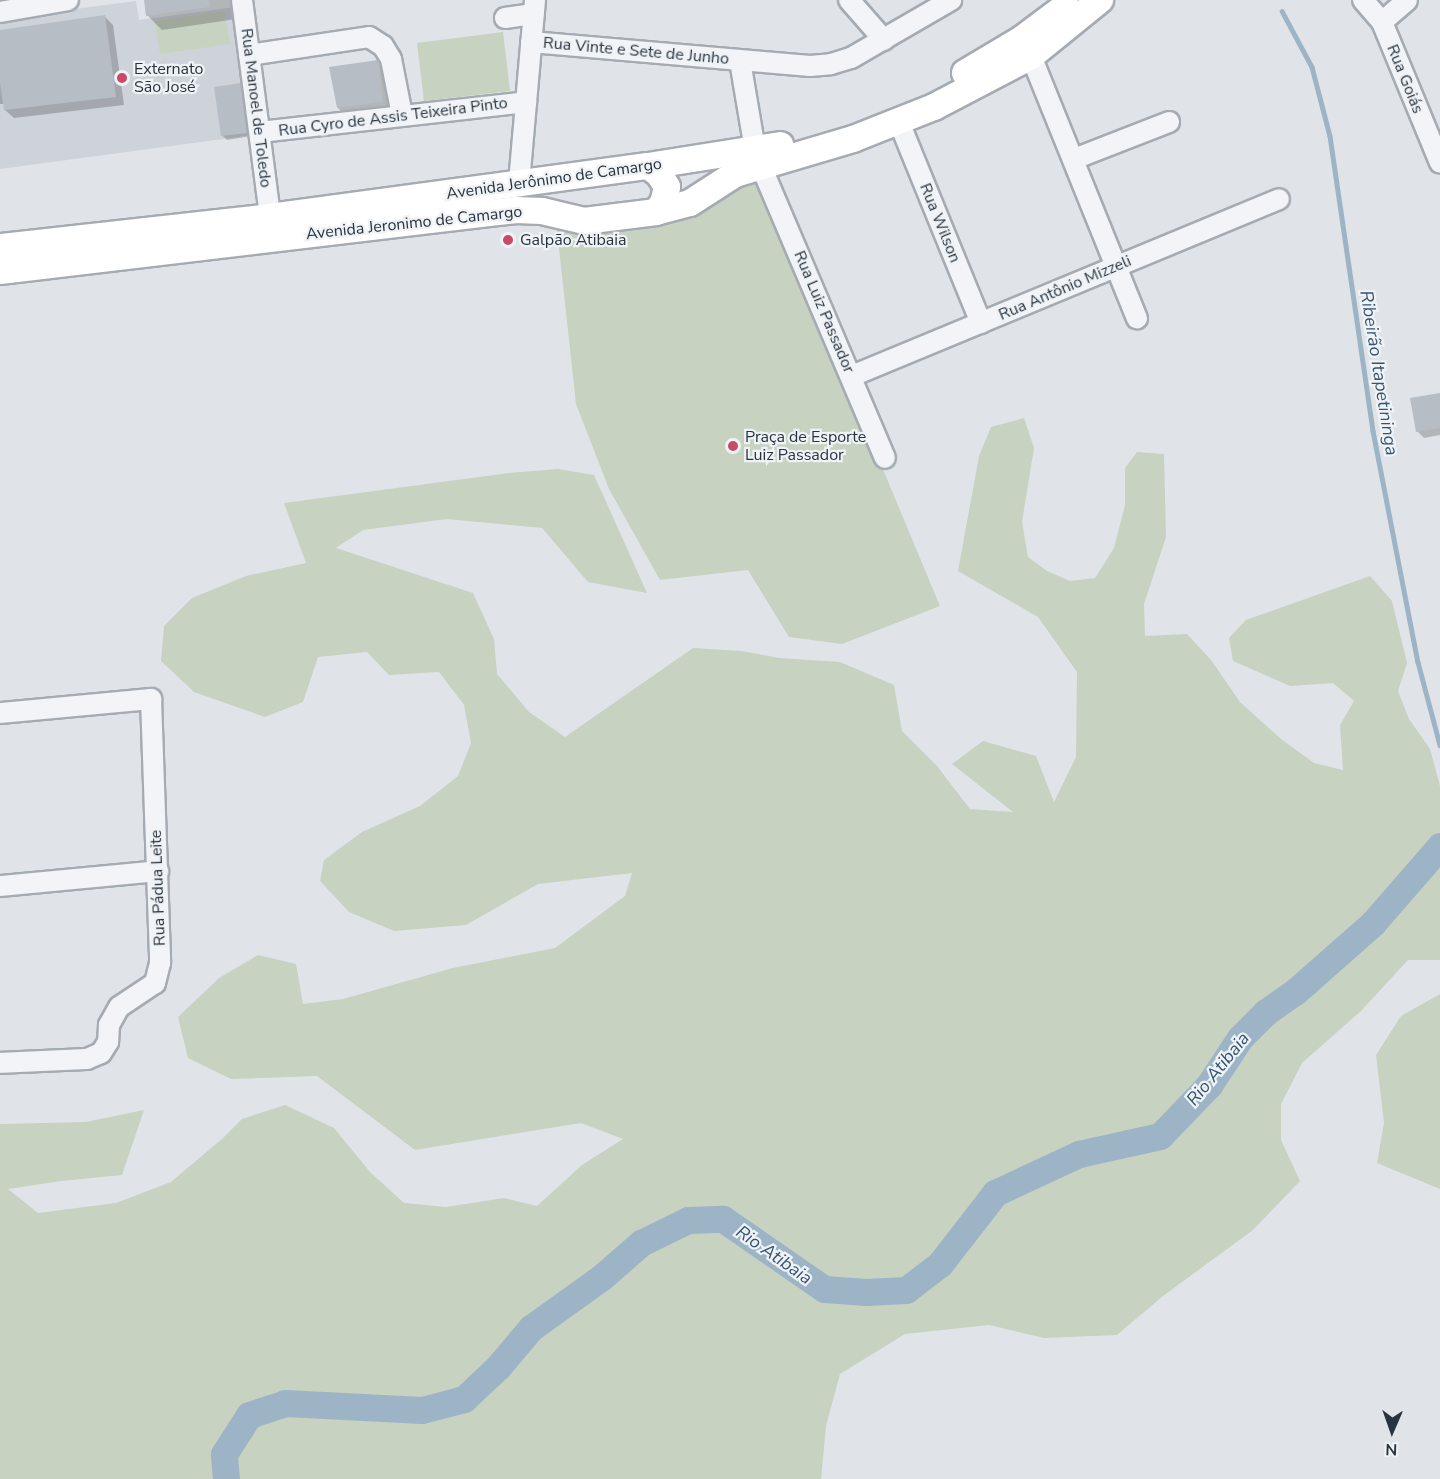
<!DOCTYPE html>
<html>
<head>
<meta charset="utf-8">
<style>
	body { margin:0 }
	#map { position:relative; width:1440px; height:1479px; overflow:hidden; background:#e0e4e8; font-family:"Nunito Sans",sans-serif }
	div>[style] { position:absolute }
	.built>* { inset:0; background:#ced3da }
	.green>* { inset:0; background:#c7d2c1 }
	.shadow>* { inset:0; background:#0003 }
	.stream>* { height:4.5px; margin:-2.25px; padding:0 2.25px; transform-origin:2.25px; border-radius:2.25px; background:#9db4c7 }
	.river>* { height:27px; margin:-13.5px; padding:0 13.5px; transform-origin:13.5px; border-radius:13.5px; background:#9db4c7 }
	.building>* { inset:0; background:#b7bdc5 }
	.roads { filter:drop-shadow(2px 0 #a5abb2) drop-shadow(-2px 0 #a5abb2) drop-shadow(0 2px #a5abb2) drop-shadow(0 -2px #a5abb2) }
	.minor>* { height:20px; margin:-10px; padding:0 10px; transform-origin:10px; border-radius:10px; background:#f2f4f7 }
	.major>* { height:26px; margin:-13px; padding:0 13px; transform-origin:13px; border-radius:13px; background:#fff }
	.dots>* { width:16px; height:16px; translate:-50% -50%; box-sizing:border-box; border:3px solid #eff3f6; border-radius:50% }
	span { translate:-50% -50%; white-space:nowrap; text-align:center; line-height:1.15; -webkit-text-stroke:4.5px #eff3f6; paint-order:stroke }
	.street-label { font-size:16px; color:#29333f }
	.poi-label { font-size:16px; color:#29333f }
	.left { translate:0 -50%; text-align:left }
	.water-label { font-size:18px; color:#355471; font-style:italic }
	.north { position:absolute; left:1362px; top:1401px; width:60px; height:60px; -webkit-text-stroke:4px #eff3f6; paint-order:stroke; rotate:182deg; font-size:16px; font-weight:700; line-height:24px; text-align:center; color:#29333f }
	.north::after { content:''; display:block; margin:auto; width:21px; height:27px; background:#29333f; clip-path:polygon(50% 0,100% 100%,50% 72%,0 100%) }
</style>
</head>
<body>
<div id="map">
	<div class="built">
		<i style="clip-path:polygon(136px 1px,139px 20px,235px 7px,253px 135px,0 169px,0 19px)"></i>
	</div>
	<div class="green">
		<i style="clip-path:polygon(224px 11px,230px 44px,160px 54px,155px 21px)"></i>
		<i style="clip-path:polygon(503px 32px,510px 91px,424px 101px,417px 43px)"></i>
		<i style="clip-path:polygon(759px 172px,940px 606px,842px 644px,789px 637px,748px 570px,660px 580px,609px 489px,576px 404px,556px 221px,585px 230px)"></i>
		<i style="clip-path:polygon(1024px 418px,1034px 448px,1022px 522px,1028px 557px,1047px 571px,1070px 581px,1095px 578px,1114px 548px,1125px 505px,1125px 468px,1137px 452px,1164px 454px,1166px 537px,1144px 604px,1145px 636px,1187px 634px,1211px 660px,1240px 702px,1281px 739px,1314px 763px,1343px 770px,1340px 725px,1354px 701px,1333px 683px,1290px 686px,1233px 661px,1229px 638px,1246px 620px,1370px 576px,1392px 601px,1407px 663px,1398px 691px,1409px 719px,1430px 749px,1440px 786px,1440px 960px,1408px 960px,1361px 1011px,1302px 1063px,1281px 1104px,1281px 1140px,1300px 1181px,1253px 1230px,1163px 1296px,1117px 1335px,1044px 1338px,989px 1325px,905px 1334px,840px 1374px,826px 1426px,821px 1479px,0 1479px,0 1124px,86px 1122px,144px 1110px,122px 1175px,61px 1181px,8px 1189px,38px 1213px,116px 1203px,171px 1182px,223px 1138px,242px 1119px,285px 1105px,334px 1128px,371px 1173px,404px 1203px,446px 1207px,504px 1198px,537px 1206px,582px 1165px,623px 1139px,581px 1123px,415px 1150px,317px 1076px,231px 1079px,188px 1058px,178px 1017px,219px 978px,258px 955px,296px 964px,303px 1004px,343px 999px,453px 968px,555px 948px,625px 896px,632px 873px,538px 884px,466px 925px,394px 931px,349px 912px,320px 881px,324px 860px,362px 832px,420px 806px,458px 776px,471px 743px,464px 705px,439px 672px,389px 675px,367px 652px,318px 657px,303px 702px,265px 717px,194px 692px,161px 661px,164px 626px,192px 598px,246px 576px,306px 563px,284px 503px,509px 473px,558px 469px,594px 475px,647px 593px,588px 582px,542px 528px,447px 519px,363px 530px,336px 548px,473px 593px,494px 639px,497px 674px,529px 712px,565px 737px,693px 648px,742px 651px,779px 658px,840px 662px,894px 685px,902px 731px,937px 766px,970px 809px,1013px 812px,952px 764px,983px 741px,1036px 756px,1054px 802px,1076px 757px,1077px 672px,1038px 617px,958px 571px,979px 456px,991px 427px)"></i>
		<i style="clip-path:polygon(1440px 994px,1440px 1189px,1377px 1163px,1384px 1123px,1376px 1055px,1401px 1016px)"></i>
	</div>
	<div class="shadow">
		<i style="clip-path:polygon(145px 0,238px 0,243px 18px,162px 30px,147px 15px)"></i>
		<i style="clip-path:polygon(104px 16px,113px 25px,124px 105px,14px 118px,5px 110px,4px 104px,0 104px,0 32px)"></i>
		<i style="clip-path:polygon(377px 62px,384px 69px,389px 109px,345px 115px,338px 108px)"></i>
		<i style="clip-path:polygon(240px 85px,244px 89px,251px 136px,227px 140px,222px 135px)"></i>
		<i style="clip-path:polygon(1440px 394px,1440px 435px,1424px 438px,1417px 431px)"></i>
	</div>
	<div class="stream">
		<i style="left:1282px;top:11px;width:64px;rotate:61.8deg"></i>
		<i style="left:1312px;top:67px;width:71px;rotate:75.4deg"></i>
		<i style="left:1330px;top:136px;width:298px;rotate:81.7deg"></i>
		<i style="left:1373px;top:431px;width:235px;rotate:79deg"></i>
		<i style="left:1418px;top:662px;width:86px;rotate:75.2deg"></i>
	</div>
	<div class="river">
		<i style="left:226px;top:1479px;width:25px;rotate:-95deg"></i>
		<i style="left:224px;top:1454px;width:46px;rotate:-57.3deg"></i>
		<i style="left:249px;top:1415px;width:38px;rotate:-18deg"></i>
		<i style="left:285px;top:1403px;width:137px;rotate:2.9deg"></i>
		<i style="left:422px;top:1410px;width:43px;rotate:-14.7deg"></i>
		<i style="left:464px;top:1399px;width:47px;rotate:-43.3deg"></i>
		<i style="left:498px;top:1367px;width:51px;rotate:-49.8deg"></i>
		<i style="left:531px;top:1328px;width:87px;rotate:-35.7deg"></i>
		<i style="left:602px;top:1277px;width:52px;rotate:-41.1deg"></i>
		<i style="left:641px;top:1243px;width:52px;rotate:-26.1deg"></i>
		<i style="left:688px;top:1220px;width:35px;rotate:-2deg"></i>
		<i style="left:723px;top:1219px;width:123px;rotate:34.7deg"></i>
		<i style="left:824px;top:1289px;width:42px;rotate:4.1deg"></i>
		<i style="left:866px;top:1292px;width:40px;rotate:-2.9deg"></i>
		<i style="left:906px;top:1290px;width:43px;rotate:-37.4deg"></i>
		<i style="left:940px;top:1264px;width:90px;rotate:-52.2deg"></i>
		<i style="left:995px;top:1193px;width:93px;rotate:-24.9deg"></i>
		<i style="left:1079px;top:1154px;width:83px;rotate:-12.5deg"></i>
		<i style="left:1160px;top:1136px;width:71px;rotate:-46.1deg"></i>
		<i style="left:1209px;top:1085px;width:56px;rotate:-56.6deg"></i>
		<i style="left:1240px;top:1038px;width:37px;rotate:-45deg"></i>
		<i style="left:1266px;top:1012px;width:37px;rotate:-35deg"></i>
		<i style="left:1296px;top:991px;width:103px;rotate:-41.4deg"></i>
		<i style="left:1373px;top:923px;width:102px;rotate:-49deg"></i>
	</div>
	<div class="building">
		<i style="clip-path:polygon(144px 0,209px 0,210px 7px,146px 16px)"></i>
		<i style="clip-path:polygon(105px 15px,116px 97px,4px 110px,0 83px,0 30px)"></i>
		<i style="clip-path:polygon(378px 60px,383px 102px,337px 108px,329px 67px)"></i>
		<i style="clip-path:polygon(241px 83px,247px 133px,221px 136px,214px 87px)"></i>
		<i style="clip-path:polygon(1440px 393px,1440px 428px,1416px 432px,1410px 398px)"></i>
	</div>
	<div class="roads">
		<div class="minor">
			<i style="left:242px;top:0;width:219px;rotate:82.6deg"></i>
			<i style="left:849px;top:0;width:53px;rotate:48.8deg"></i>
			<i style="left:1363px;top:0;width:29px;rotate:49deg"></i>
			<i style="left:1382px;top:22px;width:152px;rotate:67.6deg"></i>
			<i style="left:0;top:12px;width:69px;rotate:-10deg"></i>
			<i style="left:505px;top:18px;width:29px;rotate:-8deg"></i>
			<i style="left:1382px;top:22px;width:33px;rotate:-41deg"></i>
			<i style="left:531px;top:42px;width:280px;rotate:4.9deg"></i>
			<i style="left:810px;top:66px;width:21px;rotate:-5deg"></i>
			<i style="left:831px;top:64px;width:21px;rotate:-17deg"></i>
			<i style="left:851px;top:58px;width:116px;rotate:-30.1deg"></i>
			<i style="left:249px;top:55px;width:121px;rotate:-8.5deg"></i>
			<i style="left:369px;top:37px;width:17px;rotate:33deg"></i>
			<i style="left:383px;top:46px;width:15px;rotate:58deg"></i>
			<i style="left:391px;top:59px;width:57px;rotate:78.9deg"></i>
			<i style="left:1031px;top:56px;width:283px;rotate:68deg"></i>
			<i style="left:740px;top:61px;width:90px;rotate:80.4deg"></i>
			<i style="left:899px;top:122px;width:217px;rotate:67.8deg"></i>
			<i style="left:260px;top:132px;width:268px;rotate:-6.4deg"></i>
			<i style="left:1074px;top:159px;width:102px;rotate:-21.3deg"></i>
			<i style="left:761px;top:166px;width:317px;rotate:67deg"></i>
			<i style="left:519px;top:183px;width:184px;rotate:-85deg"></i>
			<i style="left:852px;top:376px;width:462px;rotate:-22.5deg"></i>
			<i style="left:0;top:713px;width:152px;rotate:-5.3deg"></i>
			<i style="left:151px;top:699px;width:264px;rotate:88deg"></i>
			<i style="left:160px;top:963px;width:21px;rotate:104deg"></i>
			<i style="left:155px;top:983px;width:43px;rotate:146.3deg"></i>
			<i style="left:119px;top:1007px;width:21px;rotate:119deg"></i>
			<i style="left:109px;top:1025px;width:17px;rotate:93deg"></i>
			<i style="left:108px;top:1042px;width:13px;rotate:122deg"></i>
			<i style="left:101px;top:1053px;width:15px;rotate:157deg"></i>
			<i style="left:87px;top:1059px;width:87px;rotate:177.4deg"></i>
			<i style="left:0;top:886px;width:159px;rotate:-5.4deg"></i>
		</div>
		<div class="major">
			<i style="left:965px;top:73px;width:66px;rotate:-30.8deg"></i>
			<i style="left:1022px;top:39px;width:55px;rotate:-36.9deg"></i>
			<i style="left:648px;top:166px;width:14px;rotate:36deg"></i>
			<i style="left:659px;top:174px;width:15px;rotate:58deg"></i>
			<i style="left:667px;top:187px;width:16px;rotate:104deg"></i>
			<i style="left:663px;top:203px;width:11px;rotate:128deg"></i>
			<i style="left:0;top:247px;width:272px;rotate:-6.3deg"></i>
			<i style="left:270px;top:217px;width:381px;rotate:-7.7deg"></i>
			<i style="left:648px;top:166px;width:134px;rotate:-9deg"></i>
			<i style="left:0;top:271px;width:520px;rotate:-6.74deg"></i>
			<i style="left:516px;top:210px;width:26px;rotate:2deg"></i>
			<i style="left:542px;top:211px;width:43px;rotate:13.4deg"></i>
			<i style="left:584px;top:221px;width:73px;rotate:-7.1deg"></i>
			<i style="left:656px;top:212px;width:35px;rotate:-15deg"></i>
			<i style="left:690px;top:203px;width:54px;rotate:-32.8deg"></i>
			<i style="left:735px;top:174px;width:123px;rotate:-16.5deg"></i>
			<i style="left:853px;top:139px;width:87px;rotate:-21.6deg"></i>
			<i style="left:934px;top:107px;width:110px;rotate:-27.7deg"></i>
			<i style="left:1031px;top:56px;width:89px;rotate:-39.1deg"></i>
		</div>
	</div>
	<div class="dots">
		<i style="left:122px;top:78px;background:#c84b66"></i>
		<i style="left:508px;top:240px;background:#c84b66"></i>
		<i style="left:733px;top:446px;background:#c84b66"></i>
	</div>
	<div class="street-label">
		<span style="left:636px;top:51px;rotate:5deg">Rua Vinte e Sete de Junho</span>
		<span style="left:1405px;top:79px;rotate:68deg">Rua Goiás</span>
		<span style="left:256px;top:108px;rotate:83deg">Rua Manoel de Toledo</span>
		<span style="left:393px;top:117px;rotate:-7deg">Rua Cyro de Assis Teixeira Pinto</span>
		<span style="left:554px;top:179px;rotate:-8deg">Avenida Jerônimo de Camargo</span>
		<span style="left:414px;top:223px;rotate:-6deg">Avenida Jeronimo de Camargo</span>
		<span style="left:940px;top:223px;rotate:68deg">Rua Wilson</span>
		<span style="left:1065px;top:288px;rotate:-23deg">Rua Antônio Mizzeli</span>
		<span style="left:824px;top:312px;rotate:67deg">Rua Luiz Passador</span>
		<span style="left:158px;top:888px;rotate:-92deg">Rua Pádua Leite</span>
	</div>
	<div class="poi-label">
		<span class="left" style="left:134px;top:78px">Externato<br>São José</span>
		<span class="left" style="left:520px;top:240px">Galpão Atibaia</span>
		<span class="left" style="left:745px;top:446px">Praça de Esporte<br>Luiz Passador</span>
	</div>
	<div class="water-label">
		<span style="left:1379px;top:373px;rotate:81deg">Ribeirão Itapetininga</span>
		<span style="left:1218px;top:1069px;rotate:-51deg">Rio Atibaia</span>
		<span style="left:774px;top:1255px;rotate:35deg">Rio Atibaia</span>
	</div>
	<div class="north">N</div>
</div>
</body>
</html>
